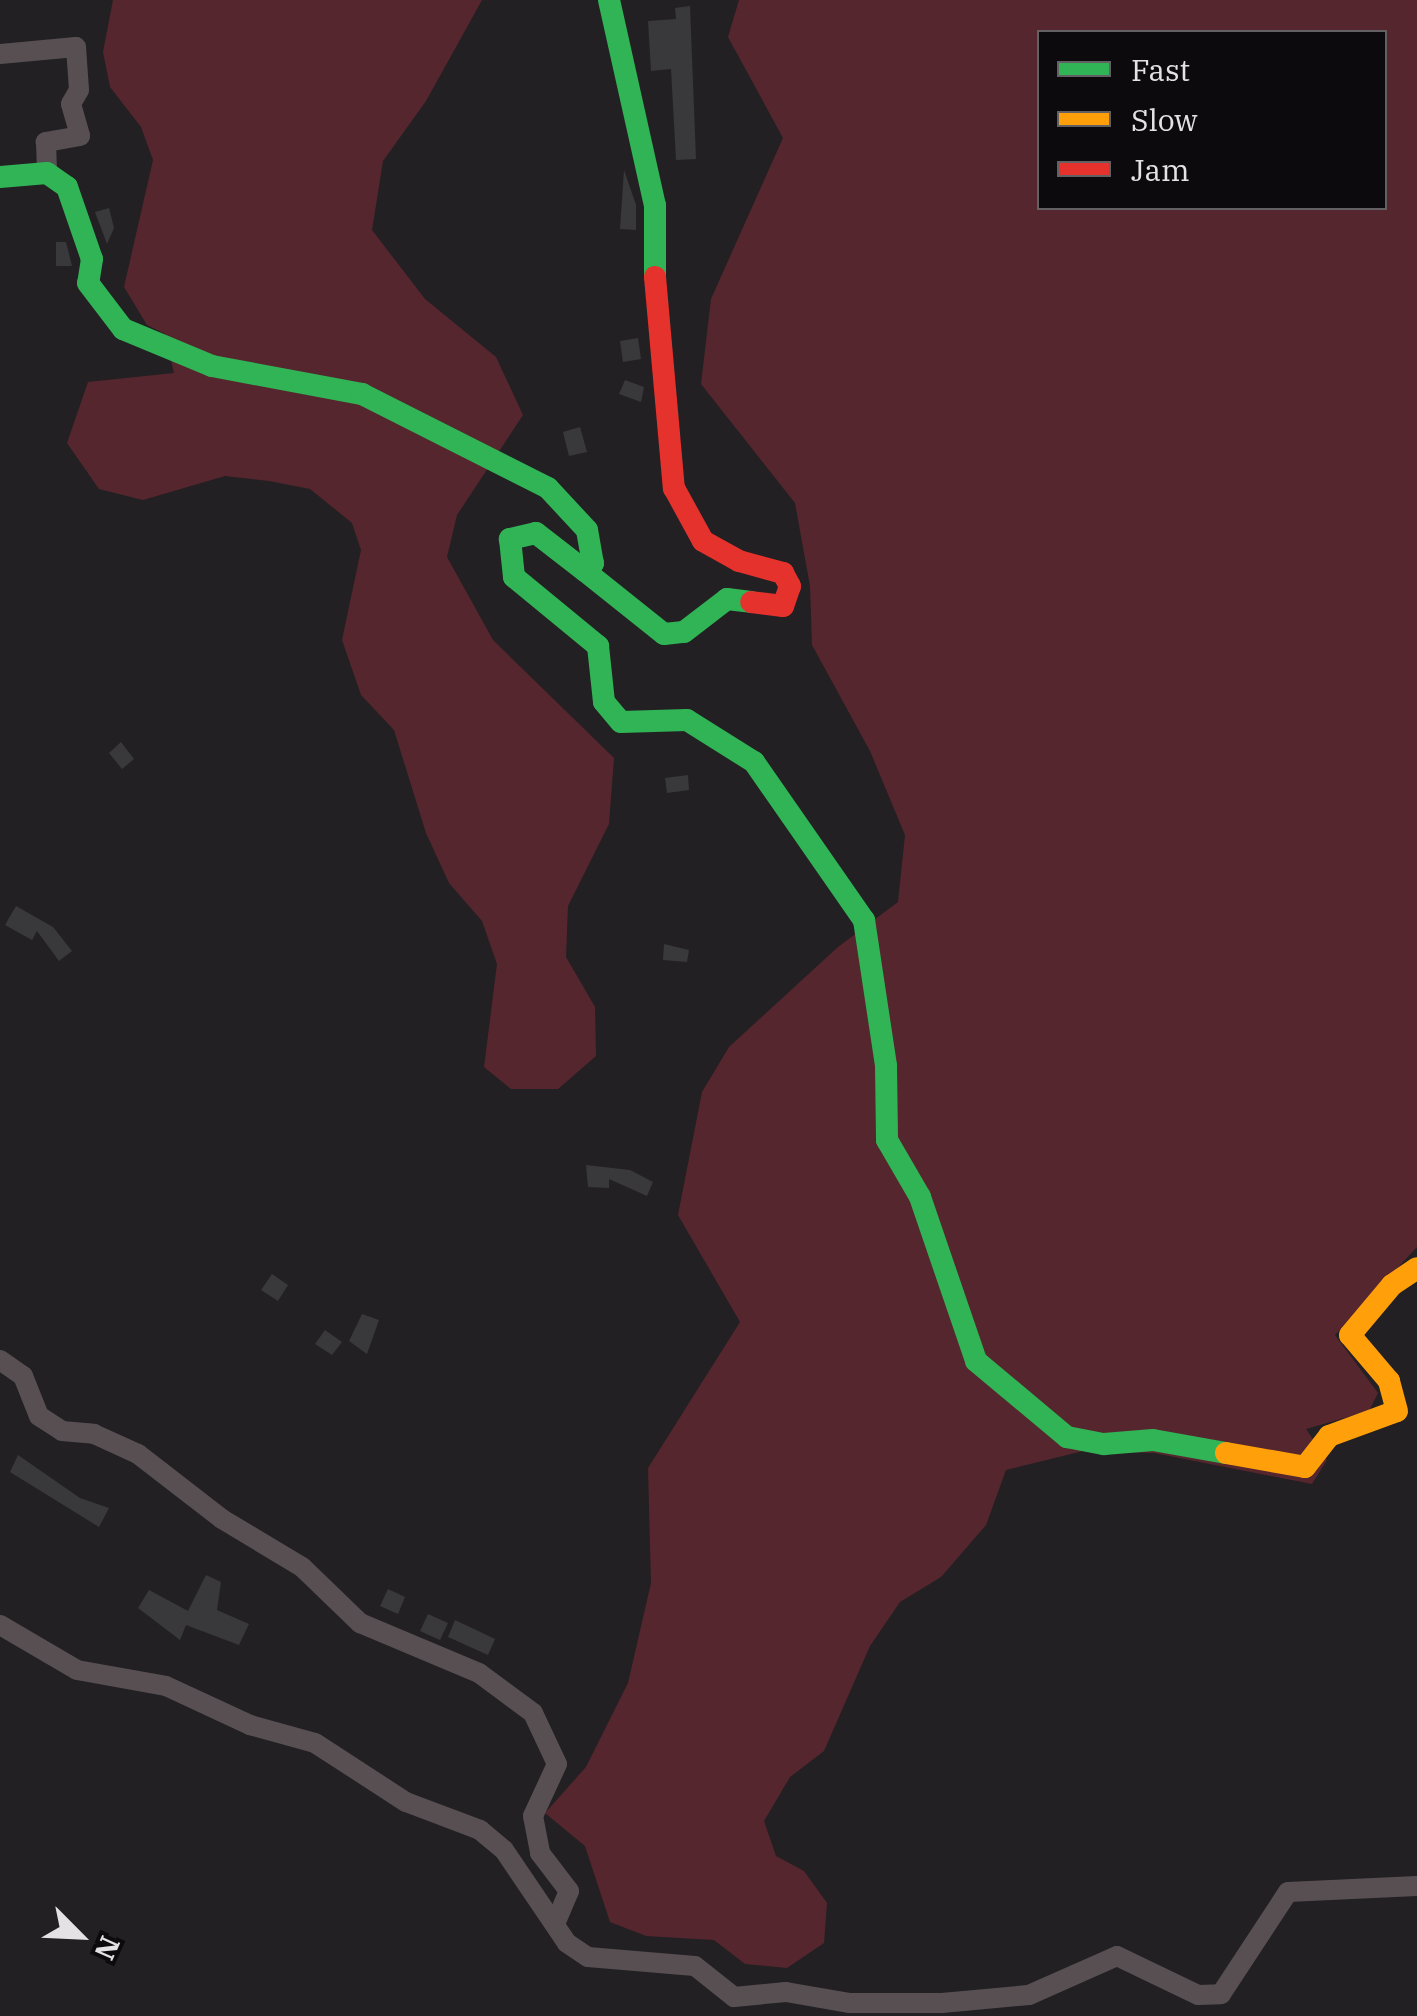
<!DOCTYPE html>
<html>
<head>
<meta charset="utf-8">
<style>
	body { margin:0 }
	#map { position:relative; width:1417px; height:2016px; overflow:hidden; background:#222023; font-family:"IBM Plex Serif",serif }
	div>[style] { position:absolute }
	.green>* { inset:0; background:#56262e }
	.building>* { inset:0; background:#39383b }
	.street>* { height:20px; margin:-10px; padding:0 10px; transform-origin:10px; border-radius:10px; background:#584f53 }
	.fast>* { height:22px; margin:-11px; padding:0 11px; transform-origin:11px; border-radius:11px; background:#30b455 }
	.slow>* { height:22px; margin:-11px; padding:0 11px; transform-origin:11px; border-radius:11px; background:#ff9f0a }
	.jam>* { height:22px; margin:-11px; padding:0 11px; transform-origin:11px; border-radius:11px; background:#e5322d }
	span { translate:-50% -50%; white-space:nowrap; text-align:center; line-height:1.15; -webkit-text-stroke:10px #0c0a0c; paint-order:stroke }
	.legend { position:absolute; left:1037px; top:30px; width:350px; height:180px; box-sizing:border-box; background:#0c0a0c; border:2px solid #636063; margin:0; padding:12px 18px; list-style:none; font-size:30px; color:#e5e2e6 }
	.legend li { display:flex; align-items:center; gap:20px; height:50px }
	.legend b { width:50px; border:2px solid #636063 }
	.north { position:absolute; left:30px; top:1886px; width:100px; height:100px; -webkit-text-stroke:8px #0c0a0c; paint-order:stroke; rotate:114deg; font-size:28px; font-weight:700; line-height:40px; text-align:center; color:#e5e2e6 }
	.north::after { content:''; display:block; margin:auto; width:35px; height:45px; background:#e5e2e6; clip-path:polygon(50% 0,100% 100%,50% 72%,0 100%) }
</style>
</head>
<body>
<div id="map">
	<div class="green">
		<i style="clip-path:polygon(113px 0,482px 0,426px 101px,383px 161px,372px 230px,425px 299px,496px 357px,523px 415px,457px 515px,447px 557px,493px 640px,614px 758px,609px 824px,568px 906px,566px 957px,595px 1007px,596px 1056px,558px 1089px,511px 1089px,484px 1067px,497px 964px,482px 921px,449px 883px,426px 833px,394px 730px,361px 695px,342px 640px,361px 550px,352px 523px,310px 489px,269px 481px,225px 476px,143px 500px,99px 489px,67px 443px,88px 382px,174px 373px,165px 334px,147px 325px,124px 287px,153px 160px,141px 127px,110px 87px,103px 52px)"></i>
		<i style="clip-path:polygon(evenodd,739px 0,1417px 0,1417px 1247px,1335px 1335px,1378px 1393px,1369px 1411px,1306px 1429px,1327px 1460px,1312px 1484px,1154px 1453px,1083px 1451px,1006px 1470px,986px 1525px,941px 1577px,900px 1602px,870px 1646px,824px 1751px,790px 1777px,764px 1821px,776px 1856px,804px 1871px,827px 1903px,824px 1943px,787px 1968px,745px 1964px,714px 1940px,646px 1936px,610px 1922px,585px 1846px,545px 1813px,586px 1767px,628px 1683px,651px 1583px,648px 1468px,740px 1322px,678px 1215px,702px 1092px,729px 1047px,838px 947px,898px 902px,905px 835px,870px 751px,812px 645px,810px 586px,795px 503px,701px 384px,711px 299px,783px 138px,728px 37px,739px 0,1040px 32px,1384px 32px,1384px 208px,1040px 208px,1040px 32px)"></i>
	</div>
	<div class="building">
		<i style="clip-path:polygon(690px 6px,696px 159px,676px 160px,671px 69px,651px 71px,648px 21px,676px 19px,675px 8px)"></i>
		<i style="clip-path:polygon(624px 170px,636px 205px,636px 230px,620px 229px)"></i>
		<i style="clip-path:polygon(109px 208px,114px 228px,107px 244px,95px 212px)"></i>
		<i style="clip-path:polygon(56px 242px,66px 242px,72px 266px,56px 266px)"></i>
		<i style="clip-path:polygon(638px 338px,641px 359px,623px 362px,620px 341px)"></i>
		<i style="clip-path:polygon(625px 380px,644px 387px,641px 402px,619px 394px)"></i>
		<i style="clip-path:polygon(580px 427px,587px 452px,569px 456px,563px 432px)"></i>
		<i style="clip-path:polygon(121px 742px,134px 759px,122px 769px,109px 753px)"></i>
		<i style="clip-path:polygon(688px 775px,689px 790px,667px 793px,665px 778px)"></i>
		<i style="clip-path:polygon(16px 906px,53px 927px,72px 951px,59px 961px,37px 931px,32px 940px,5px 925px)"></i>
		<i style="clip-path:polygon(664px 944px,689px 950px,687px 962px,663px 960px)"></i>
		<i style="clip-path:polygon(586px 1165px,630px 1170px,653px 1182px,647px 1196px,609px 1179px,609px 1188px,588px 1187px)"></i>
		<i style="clip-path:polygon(272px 1274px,288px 1285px,278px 1301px,261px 1290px)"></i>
		<i style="clip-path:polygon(362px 1314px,379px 1320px,367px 1354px,349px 1341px)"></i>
		<i style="clip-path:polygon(325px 1330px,342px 1342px,332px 1355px,315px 1344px)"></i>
		<i style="clip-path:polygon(18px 1455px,80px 1498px,109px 1508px,99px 1527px,10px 1472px)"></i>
		<i style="clip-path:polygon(206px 1575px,221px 1582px,217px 1610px,249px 1624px,239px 1645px,186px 1625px,180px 1640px,138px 1608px,149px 1590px,188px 1611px)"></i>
		<i style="clip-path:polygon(388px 1589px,405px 1597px,398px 1614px,380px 1606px)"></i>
		<i style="clip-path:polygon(428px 1614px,448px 1623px,440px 1640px,420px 1631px)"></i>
		<i style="clip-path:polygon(455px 1620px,495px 1639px,488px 1655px,448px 1637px)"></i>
	</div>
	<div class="street">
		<i style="left:0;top:54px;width:76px;rotate:-5.3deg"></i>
		<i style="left:76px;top:47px;width:43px;rotate:86deg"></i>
		<i style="left:79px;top:90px;width:16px;rotate:120deg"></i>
		<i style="left:71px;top:104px;width:33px;rotate:74deg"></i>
		<i style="left:80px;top:136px;width:35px;rotate:170deg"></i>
		<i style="left:46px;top:142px;width:31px;rotate:88deg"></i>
		<i style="left:0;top:1360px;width:28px;rotate:35deg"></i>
		<i style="left:23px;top:1376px;width:43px;rotate:68.2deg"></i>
		<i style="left:39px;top:1416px;width:27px;rotate:33deg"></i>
		<i style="left:62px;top:1431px;width:32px;rotate:5deg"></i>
		<i style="left:94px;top:1434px;width:48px;rotate:24.4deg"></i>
		<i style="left:138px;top:1454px;width:106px;rotate:37.7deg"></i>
		<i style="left:222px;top:1519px;width:93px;rotate:31deg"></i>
		<i style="left:302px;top:1567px;width:81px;rotate:44deg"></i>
		<i style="left:360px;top:1623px;width:129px;rotate:22.8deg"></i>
		<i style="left:479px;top:1673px;width:67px;rotate:36.5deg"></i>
		<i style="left:533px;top:1713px;width:56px;rotate:64.8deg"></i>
		<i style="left:557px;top:1764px;width:57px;rotate:114.8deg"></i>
		<i style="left:533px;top:1816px;width:38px;rotate:79deg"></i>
		<i style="left:540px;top:1853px;width:48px;rotate:52.7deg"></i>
		<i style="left:569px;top:1891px;width:36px;rotate:113deg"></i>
		<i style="left:0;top:1625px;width:89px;rotate:30.3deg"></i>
		<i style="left:77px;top:1670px;width:90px;rotate:10.2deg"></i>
		<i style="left:166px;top:1686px;width:93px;rotate:24.9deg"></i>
		<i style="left:250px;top:1725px;width:67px;rotate:15.5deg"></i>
		<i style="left:315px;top:1743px;width:108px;rotate:33deg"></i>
		<i style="left:406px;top:1802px;width:79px;rotate:20.7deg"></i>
		<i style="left:480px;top:1830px;width:31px;rotate:40deg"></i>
		<i style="left:504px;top:1850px;width:112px;rotate:55.9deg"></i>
		<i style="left:567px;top:1943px;width:25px;rotate:34deg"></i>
		<i style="left:588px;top:1957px;width:107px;rotate:4.8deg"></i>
		<i style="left:695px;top:1966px;width:50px;rotate:38.5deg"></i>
		<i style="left:734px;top:1997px;width:52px;rotate:-5.5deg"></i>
		<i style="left:786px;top:1992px;width:65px;rotate:9.8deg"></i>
		<i style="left:850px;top:2003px;width:92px"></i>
		<i style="left:942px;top:2003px;width:87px;rotate:-5.3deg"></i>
		<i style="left:1029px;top:1995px;width:96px;rotate:-23.9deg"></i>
		<i style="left:1117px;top:1956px;width:90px;rotate:25.7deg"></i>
		<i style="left:1198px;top:1995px;width:23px;rotate:-2deg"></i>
		<i style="left:1221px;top:1994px;width:122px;rotate:-56.7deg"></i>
		<i style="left:1288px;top:1892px;width:129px;rotate:-2.7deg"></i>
	</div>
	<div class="fast">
		<i style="left:609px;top:0;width:210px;rotate:77.4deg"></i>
		<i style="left:655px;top:205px;width:72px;rotate:90deg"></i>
		<i style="left:0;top:177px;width:47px;rotate:-4.9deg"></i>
		<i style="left:47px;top:173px;width:24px;rotate:35deg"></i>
		<i style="left:67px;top:187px;width:76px;rotate:70.9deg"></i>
		<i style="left:92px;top:259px;width:24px;rotate:99deg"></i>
		<i style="left:88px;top:283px;width:58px;rotate:52.7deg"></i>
		<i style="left:123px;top:329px;width:96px;rotate:22.6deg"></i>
		<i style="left:212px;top:366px;width:153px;rotate:10.6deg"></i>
		<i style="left:362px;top:394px;width:208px;rotate:26.8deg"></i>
		<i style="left:548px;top:488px;width:57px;rotate:47.1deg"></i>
		<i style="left:587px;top:530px;width:34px;rotate:80deg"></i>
		<i style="left:593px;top:563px;width:11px;rotate:135deg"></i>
		<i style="left:585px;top:571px;width:101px;rotate:38.6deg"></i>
		<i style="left:664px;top:634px;width:20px;rotate:-6deg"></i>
		<i style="left:684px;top:632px;width:54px;rotate:-37.5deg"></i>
		<i style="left:727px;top:599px;width:24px;rotate:7deg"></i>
		<i style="left:585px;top:571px;width:62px;rotate:-142.2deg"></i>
		<i style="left:536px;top:533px;width:27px;rotate:167deg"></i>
		<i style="left:510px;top:539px;width:38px;rotate:84deg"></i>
		<i style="left:514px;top:577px;width:109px;rotate:39.4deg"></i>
		<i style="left:598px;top:646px;width:56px;rotate:83.9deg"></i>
		<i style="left:604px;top:702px;width:26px;rotate:50deg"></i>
		<i style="left:621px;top:722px;width:66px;rotate:-1.7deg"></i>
		<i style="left:687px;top:720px;width:79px;rotate:32.1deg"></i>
		<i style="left:754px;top:762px;width:193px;rotate:55.2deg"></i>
		<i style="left:864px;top:920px;width:148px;rotate:81.4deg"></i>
		<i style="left:886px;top:1066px;width:74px;rotate:89.2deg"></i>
		<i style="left:887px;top:1140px;width:66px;rotate:59.9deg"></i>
		<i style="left:920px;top:1197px;width:173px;rotate:71.1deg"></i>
		<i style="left:976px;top:1361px;width:119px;rotate:39.9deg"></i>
		<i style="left:1067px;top:1437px;width:38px;rotate:11deg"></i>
		<i style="left:1104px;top:1444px;width:49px;rotate:-4.7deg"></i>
		<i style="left:1153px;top:1440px;width:74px;rotate:10.1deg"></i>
	</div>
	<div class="slow">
		<i style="left:1226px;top:1453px;width:80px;rotate:10deg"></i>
		<i style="left:1305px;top:1467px;width:39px;rotate:-52deg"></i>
		<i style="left:1329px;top:1436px;width:72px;rotate:-20.2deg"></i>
		<i style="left:1397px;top:1411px;width:31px;rotate:-105deg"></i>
		<i style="left:1389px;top:1381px;width:60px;rotate:-130.3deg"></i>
		<i style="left:1350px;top:1335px;width:65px;rotate:-50deg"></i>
		<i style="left:1392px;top:1285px;width:30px;rotate:-34deg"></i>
	</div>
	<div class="jam">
		<i style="left:655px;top:277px;width:212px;rotate:84.9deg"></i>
		<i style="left:674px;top:488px;width:60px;rotate:61.3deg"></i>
		<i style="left:703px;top:541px;width:41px;rotate:29.1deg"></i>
		<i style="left:739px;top:561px;width:46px;rotate:15.3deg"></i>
		<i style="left:783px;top:573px;width:15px;rotate:62deg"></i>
		<i style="left:790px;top:586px;width:21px;rotate:109deg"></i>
		<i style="left:783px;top:606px;width:32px;rotate:-173deg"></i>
	</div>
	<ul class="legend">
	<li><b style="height:12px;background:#30b455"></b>Fast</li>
	<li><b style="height:12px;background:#ff9f0a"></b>Slow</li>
	<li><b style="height:12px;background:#e5322d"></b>Jam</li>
	</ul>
	<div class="north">N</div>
</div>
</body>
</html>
